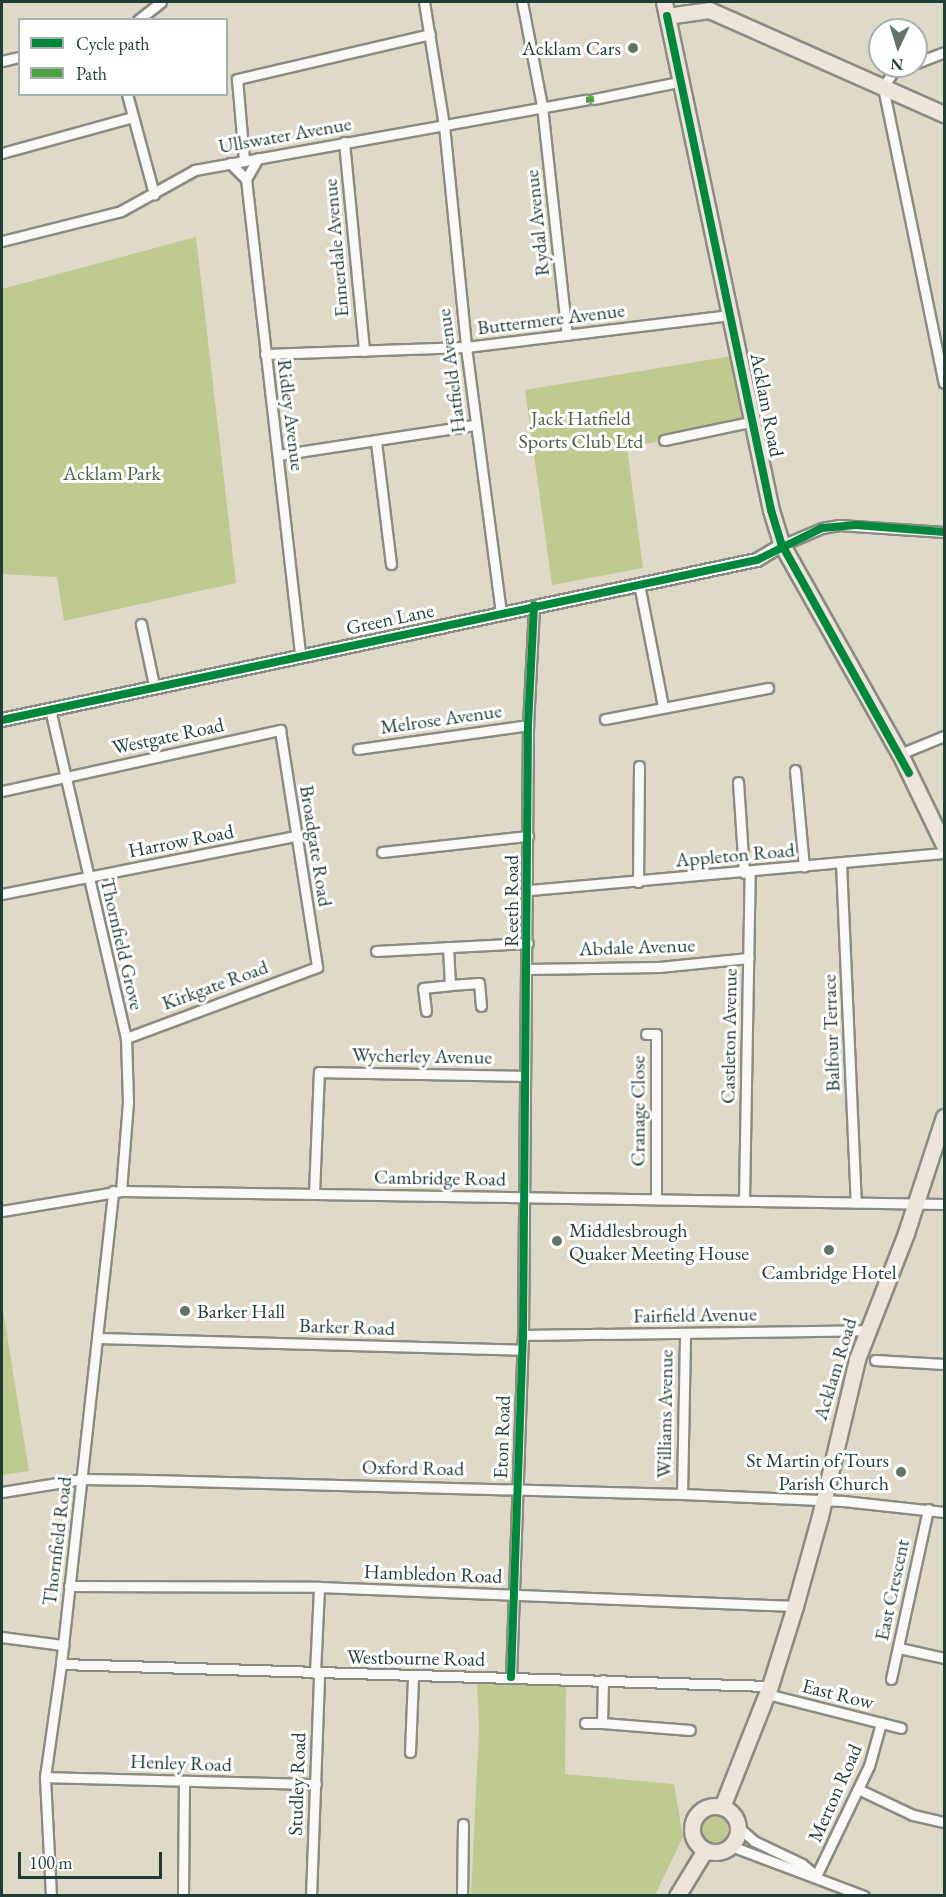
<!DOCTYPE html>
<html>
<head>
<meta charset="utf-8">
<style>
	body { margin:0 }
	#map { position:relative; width:946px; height:1897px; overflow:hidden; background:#dfdac7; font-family:"EB Garamond",serif }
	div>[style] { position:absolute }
	.green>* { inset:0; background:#bfca91 }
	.round { border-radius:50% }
	.roads { filter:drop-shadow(2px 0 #8a8c82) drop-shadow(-2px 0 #8a8c82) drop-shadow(0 2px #8a8c82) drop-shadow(0 -2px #8a8c82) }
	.minor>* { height:9px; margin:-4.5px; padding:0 4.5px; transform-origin:4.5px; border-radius:4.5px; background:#faf9f7 }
	.tertiary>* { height:12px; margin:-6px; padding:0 6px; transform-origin:6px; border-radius:6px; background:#faf9f7 }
	.primary>* { height:15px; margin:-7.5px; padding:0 7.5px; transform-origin:7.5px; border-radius:7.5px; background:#ede4dc }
	.primary>.ring { margin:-7.5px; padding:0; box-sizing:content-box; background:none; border:15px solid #ede4dc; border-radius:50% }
	.quiet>* { height:6px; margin-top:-3px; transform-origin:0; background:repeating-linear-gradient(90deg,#4da043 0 12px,transparent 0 18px) }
	.cycleway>* { height:8px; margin:-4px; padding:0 4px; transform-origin:4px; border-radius:4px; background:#00873e }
	.dots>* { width:16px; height:16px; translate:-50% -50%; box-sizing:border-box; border:3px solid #fff; border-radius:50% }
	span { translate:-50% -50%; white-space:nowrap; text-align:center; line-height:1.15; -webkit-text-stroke:6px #fff; paint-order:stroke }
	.poi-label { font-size:20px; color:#1f3d34 }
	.right { translate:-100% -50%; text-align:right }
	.left { translate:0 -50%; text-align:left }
	.street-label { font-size:20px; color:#1f3d34 }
	.park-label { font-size:20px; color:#476342 }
	.frame { position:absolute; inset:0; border:3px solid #1f3d34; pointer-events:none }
	.legend { position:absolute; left:18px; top:18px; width:210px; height:78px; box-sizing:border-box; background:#fff; border:2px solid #a5b1ae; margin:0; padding:8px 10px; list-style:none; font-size:18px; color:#1f3d34 }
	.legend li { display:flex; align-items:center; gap:12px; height:30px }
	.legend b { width:30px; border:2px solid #a5b1ae }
	.north { position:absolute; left:868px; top:18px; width:60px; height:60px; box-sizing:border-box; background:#fff; border:2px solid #a5b1ae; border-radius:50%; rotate:184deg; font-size:16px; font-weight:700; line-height:24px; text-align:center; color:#1f3d34 }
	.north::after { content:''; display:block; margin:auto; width:21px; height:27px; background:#627467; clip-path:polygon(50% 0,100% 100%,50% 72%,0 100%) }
	.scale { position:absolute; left:18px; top:1852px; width:144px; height:27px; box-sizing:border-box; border:3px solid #1f3d34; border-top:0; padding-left:8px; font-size:18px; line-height:21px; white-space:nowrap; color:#1f3d34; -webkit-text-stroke:4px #fff; paint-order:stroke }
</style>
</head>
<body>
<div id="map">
	<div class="green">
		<i style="clip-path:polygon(196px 237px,236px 583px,64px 621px,57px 577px,2px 574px,2px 289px)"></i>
		<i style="clip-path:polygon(732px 356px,745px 422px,627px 448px,643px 568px,552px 585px,525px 390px)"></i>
		<i style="clip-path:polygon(2px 1304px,29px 1471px,2px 1475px)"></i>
		<i style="clip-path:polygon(477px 1682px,566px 1685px,565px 1774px,674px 1784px,683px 1837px,655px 1895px,471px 1895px,479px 1727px)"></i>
		<i class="round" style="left:700px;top:1816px;width:28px;height:28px"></i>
	</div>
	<div class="roads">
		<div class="minor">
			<i style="left:424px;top:2px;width:125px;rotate:80.8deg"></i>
			<i style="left:444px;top:125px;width:223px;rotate:84.3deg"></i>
			<i style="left:466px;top:347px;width:267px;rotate:82.5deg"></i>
			<i style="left:522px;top:2px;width:106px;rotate:79.1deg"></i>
			<i style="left:542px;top:106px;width:230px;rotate:83.8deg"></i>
			<i style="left:138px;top:20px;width:29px;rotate:-38deg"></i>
			<i style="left:2px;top:61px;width:18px;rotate:-13deg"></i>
			<i style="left:916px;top:63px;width:30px;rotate:-21deg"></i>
			<i style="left:909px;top:66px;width:17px;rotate:159deg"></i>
			<i style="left:893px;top:72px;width:18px;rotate:124deg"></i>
			<i style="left:883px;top:87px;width:302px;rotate:78.4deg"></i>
			<i style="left:127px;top:94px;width:104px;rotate:74.9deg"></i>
			<i style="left:594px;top:99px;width:91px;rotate:-11.4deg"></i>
			<i style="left:344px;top:142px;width:210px;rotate:84.5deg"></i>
			<i style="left:2px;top:153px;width:136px;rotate:-15.4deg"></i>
			<i style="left:244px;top:160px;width:81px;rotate:-94.9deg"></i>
			<i style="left:237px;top:79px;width:198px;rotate:-13.1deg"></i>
			<i style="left:230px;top:163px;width:23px;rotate:45deg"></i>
			<i style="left:246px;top:179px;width:479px;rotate:83.5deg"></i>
			<i style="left:246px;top:179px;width:24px;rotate:-60deg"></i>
			<i style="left:2px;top:241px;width:123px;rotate:-14.1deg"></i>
			<i style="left:121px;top:211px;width:85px;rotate:-29deg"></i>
			<i style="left:195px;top:170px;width:397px;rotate:-10.2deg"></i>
			<i style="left:265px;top:354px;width:201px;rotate:-2deg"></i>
			<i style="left:466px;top:347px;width:268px;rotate:-6.9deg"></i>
			<i style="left:664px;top:440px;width:92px;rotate:-11.9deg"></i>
			<i style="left:376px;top:442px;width:123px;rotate:83deg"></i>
			<i style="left:278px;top:455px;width:199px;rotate:-8.7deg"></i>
			<i style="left:782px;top:545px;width:43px;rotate:-23deg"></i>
			<i style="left:822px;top:528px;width:17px;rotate:-10deg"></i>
			<i style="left:839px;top:525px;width:105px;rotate:3.8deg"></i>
			<i style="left:639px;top:584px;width:124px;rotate:78.9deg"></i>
			<i style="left:141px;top:624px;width:62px;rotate:78deg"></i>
			<i style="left:50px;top:709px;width:338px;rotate:77deg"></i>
			<i style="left:126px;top:1038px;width:64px;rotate:88.2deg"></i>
			<i style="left:128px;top:1102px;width:89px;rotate:94.5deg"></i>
			<i style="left:605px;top:719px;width:166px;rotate:-10.8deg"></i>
			<i style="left:358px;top:749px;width:172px;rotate:-8deg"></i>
			<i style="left:900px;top:754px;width:48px;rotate:-22.2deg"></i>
			<i style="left:795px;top:770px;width:97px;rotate:84.7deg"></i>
			<i style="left:738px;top:782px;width:91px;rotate:86.2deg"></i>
			<i style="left:2px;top:791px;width:285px;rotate:-12.4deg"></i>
			<i style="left:280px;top:730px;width:240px;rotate:81.1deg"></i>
			<i style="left:317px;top:967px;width:204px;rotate:159.6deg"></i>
			<i style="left:382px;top:852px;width:147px;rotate:-6.3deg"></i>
			<i style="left:841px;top:863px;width:340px;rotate:87.5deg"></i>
			<i style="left:638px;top:882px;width:116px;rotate:-89.5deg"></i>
			<i style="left:529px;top:890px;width:417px;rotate:-5.1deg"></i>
			<i style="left:2px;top:894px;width:300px;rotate:-11.2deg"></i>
			<i style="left:448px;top:947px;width:38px;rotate:87deg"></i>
			<i style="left:376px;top:951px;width:152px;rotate:-3deg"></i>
			<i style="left:527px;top:969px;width:132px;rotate:-0.9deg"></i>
			<i style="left:659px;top:967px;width:90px;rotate:-5.7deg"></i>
			<i style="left:426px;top:1011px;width:23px;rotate:-97deg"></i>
			<i style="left:423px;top:988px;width:27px;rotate:-6deg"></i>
			<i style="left:450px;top:985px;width:29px;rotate:-4deg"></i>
			<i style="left:479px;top:983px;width:23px;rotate:85deg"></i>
			<i style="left:646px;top:1034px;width:10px"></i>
			<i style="left:656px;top:1034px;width:165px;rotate:90deg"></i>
			<i style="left:314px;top:1194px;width:122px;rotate:-87.7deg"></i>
			<i style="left:319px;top:1072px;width:205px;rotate:1.1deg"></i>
			<i style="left:744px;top:1200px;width:328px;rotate:-89deg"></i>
			<i style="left:2px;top:1211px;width:121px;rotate:-9.5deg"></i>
			<i style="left:121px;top:1191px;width:823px;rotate:0.9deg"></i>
			<i style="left:523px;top:1335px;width:344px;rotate:-0.8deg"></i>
			<i style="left:98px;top:1338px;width:424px;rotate:1.6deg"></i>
			<i style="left:875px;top:1360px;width:69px;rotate:3.3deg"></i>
			<i style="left:2px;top:1492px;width:81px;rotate:-9.2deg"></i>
			<i style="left:82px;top:1479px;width:69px;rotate:0.8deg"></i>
			<i style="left:151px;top:1480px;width:531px;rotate:1.51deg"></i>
			<i style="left:682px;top:1494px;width:161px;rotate:2.5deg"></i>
			<i style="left:843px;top:1501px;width:102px;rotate:6.2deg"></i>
			<i style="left:682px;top:1494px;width:160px;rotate:-88.9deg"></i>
			<i style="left:69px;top:1586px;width:250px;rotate:0.2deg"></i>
			<i style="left:319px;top:1587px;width:476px;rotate:2.3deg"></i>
			<i style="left:2px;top:1637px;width:62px;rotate:7.5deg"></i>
			<i style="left:899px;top:1648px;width:46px;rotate:12.5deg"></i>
			<i style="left:61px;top:1664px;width:709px;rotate:1.78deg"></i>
			<i style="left:315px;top:1673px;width:86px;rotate:-87.3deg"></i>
			<i style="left:511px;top:1677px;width:342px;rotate:-88deg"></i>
			<i style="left:523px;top:1335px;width:610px;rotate:-89.53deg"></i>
			<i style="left:528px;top:725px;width:120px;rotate:-87.1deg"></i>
			<i style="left:891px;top:1679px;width:174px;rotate:-77.7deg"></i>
			<i style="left:603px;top:1680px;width:43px;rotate:91.3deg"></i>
			<i style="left:602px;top:1723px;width:88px;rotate:4.5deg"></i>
			<i style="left:767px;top:1694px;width:138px;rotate:14.2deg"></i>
			<i style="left:585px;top:1723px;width:17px"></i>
			<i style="left:410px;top:1752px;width:76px;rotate:-87.7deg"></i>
			<i style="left:45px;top:1777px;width:271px;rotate:1.5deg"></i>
			<i style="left:858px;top:1789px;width:61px;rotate:25.3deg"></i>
			<i style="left:913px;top:1815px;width:32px;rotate:13deg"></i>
			<i style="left:738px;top:1827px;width:21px;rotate:41deg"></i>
			<i style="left:754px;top:1841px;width:53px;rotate:25.6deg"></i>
			<i style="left:802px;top:1864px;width:16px;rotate:40deg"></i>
			<i style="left:731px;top:1846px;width:142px;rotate:20.6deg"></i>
			<i style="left:816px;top:1876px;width:122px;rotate:-64.3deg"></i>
			<i style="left:869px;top:1766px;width:45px;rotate:-74.4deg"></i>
			<i style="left:51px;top:1896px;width:119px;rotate:-92.9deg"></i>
			<i style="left:45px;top:1777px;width:114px;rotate:-81.9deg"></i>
			<i style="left:61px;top:1664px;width:476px;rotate:-83.7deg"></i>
			<i style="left:183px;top:1896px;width:115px;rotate:-89.5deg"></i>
			<i style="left:311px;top:1896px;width:223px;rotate:-87.9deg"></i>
			<i style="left:462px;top:1896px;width:72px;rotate:-89.2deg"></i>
		</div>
		<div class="tertiary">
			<i style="left:2px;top:720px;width:772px;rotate:-11.97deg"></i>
			<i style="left:757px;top:560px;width:29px;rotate:-31deg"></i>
		</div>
		<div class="primary">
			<i style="left:664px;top:2px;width:519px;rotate:78.11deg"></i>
			<i style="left:771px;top:510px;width:37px;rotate:73deg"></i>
			<i style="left:782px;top:545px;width:240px;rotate:60.6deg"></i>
			<i style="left:900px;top:754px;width:101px;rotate:64.2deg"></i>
			<i style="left:667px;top:16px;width:42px;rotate:-8.1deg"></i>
			<i style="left:709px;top:10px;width:257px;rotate:23.9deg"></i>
			<i class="ring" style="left:692px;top:1806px;width:31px;height:31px"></i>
			<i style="left:722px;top:1807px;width:130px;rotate:-68.4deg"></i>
			<i style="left:770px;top:1686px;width:84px;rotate:-72.6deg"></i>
			<i style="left:795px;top:1606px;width:93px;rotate:-74.5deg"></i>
			<i style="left:820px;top:1516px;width:161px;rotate:-76.7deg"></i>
			<i style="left:857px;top:1359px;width:135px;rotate:-68.7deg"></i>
			<i style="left:906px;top:1233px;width:122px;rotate:-71.9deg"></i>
			<i style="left:677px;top:1896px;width:54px;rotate:-58.7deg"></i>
		</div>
	</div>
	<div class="quiet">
		<i style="left:586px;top:100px;width:8px;rotate:-7deg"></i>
	</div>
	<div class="cycleway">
		<i style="left:667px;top:16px;width:505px;rotate:78.11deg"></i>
		<i style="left:771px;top:510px;width:37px;rotate:73deg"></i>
		<i style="left:782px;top:545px;width:261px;rotate:60.9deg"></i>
		<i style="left:2px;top:720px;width:772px;rotate:-11.97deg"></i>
		<i style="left:757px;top:560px;width:72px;rotate:-26.2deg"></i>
		<i style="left:822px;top:528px;width:34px;rotate:-5deg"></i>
		<i style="left:856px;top:525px;width:88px;rotate:4.5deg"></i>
		<i style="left:511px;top:1677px;width:342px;rotate:-88deg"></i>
		<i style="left:523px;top:1335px;width:610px;rotate:-89.53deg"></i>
		<i style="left:528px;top:725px;width:120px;rotate:-87.1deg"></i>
	</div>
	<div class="dots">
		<i style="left:633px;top:48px;background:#627467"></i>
		<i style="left:557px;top:1241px;background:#627467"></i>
		<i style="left:829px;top:1250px;background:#627467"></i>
		<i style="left:185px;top:1311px;background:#627467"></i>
		<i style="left:901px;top:1472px;background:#627467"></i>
	</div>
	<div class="poi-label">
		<span class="right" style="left:621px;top:48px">Acklam Cars</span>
		<span class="left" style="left:569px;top:1242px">Middlesbrough<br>Quaker Meeting House</span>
		<span style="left:829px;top:1272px">Cambridge Hotel</span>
		<span class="left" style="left:197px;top:1311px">Barker Hall</span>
		<span class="right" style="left:889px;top:1472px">St Martin of Tours<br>Parish Church</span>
	</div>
	<div class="street-label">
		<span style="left:285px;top:135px;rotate:-10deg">Ullswater Avenue</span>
		<span style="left:537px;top:223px;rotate:-96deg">Rydal Avenue</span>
		<span style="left:336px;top:248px;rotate:-95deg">Ennerdale Avenue</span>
		<span style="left:551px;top:319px;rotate:-7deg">Buttermere Avenue</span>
		<span style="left:451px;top:371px;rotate:-97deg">Hatfield Avenue</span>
		<span style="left:767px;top:405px;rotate:79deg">Acklam Road</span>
		<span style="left:291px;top:415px;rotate:83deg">Ridley Avenue</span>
		<span style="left:390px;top:619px;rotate:-12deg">Green Lane</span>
		<span style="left:441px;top:719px;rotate:-8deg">Melrose Avenue</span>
		<span style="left:168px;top:736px;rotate:-12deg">Westgate Road</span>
		<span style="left:181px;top:841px;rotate:-11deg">Harrow Road</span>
		<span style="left:316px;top:846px;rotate:81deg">Broadgate Road</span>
		<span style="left:735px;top:855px;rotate:-5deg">Appleton Road</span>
		<span style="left:511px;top:901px;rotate:-90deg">Reeth Road</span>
		<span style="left:122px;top:944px;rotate:77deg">Thornfield Grove</span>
		<span style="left:637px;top:947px;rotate:-2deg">Abdale Avenue</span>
		<span style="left:215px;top:985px;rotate:-20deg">Kirkgate Road</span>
		<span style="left:831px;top:1033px;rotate:-92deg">Balfour Terrace</span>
		<span style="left:729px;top:1036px;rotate:-89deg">Castleton Avenue</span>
		<span style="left:422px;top:1056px;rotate:1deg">Wycherley Avenue</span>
		<span style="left:638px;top:1111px;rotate:-90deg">Cranage Close</span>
		<span style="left:440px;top:1178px;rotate:1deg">Cambridge Road</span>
		<span style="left:695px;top:1315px;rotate:-1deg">Fairfield Avenue</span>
		<span style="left:347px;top:1327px;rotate:2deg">Barker Road</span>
		<span style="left:835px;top:1369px;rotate:-73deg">Acklam Road</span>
		<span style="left:665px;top:1414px;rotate:-89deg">Williams Avenue</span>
		<span style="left:502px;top:1437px;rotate:-88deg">Eton Road</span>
		<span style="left:413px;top:1468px;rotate:1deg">Oxford Road</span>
		<span style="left:57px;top:1541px;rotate:-83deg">Thornfield Road</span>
		<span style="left:433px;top:1574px;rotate:2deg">Hambledon Road</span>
		<span style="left:892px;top:1590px;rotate:-78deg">East Crescent</span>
		<span style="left:416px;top:1658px;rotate:1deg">Westbourne Road</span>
		<span style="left:838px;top:1694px;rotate:14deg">East Row</span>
		<span style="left:181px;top:1763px;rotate:2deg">Henley Road</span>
		<span style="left:297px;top:1784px;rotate:-88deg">Studley Road</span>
		<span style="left:835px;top:1793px;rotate:-66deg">Merton Road</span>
	</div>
	<div class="park-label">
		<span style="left:581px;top:430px">Jack Hatfield<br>Sports Club Ltd</span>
		<span style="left:112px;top:473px">Acklam Park</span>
	</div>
	<div class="frame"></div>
	<ul class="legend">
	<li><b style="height:8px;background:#00873e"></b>Cycle path</li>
	<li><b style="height:8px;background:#4da043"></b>Path</li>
	</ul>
	<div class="north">N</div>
	<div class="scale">100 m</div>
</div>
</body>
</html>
